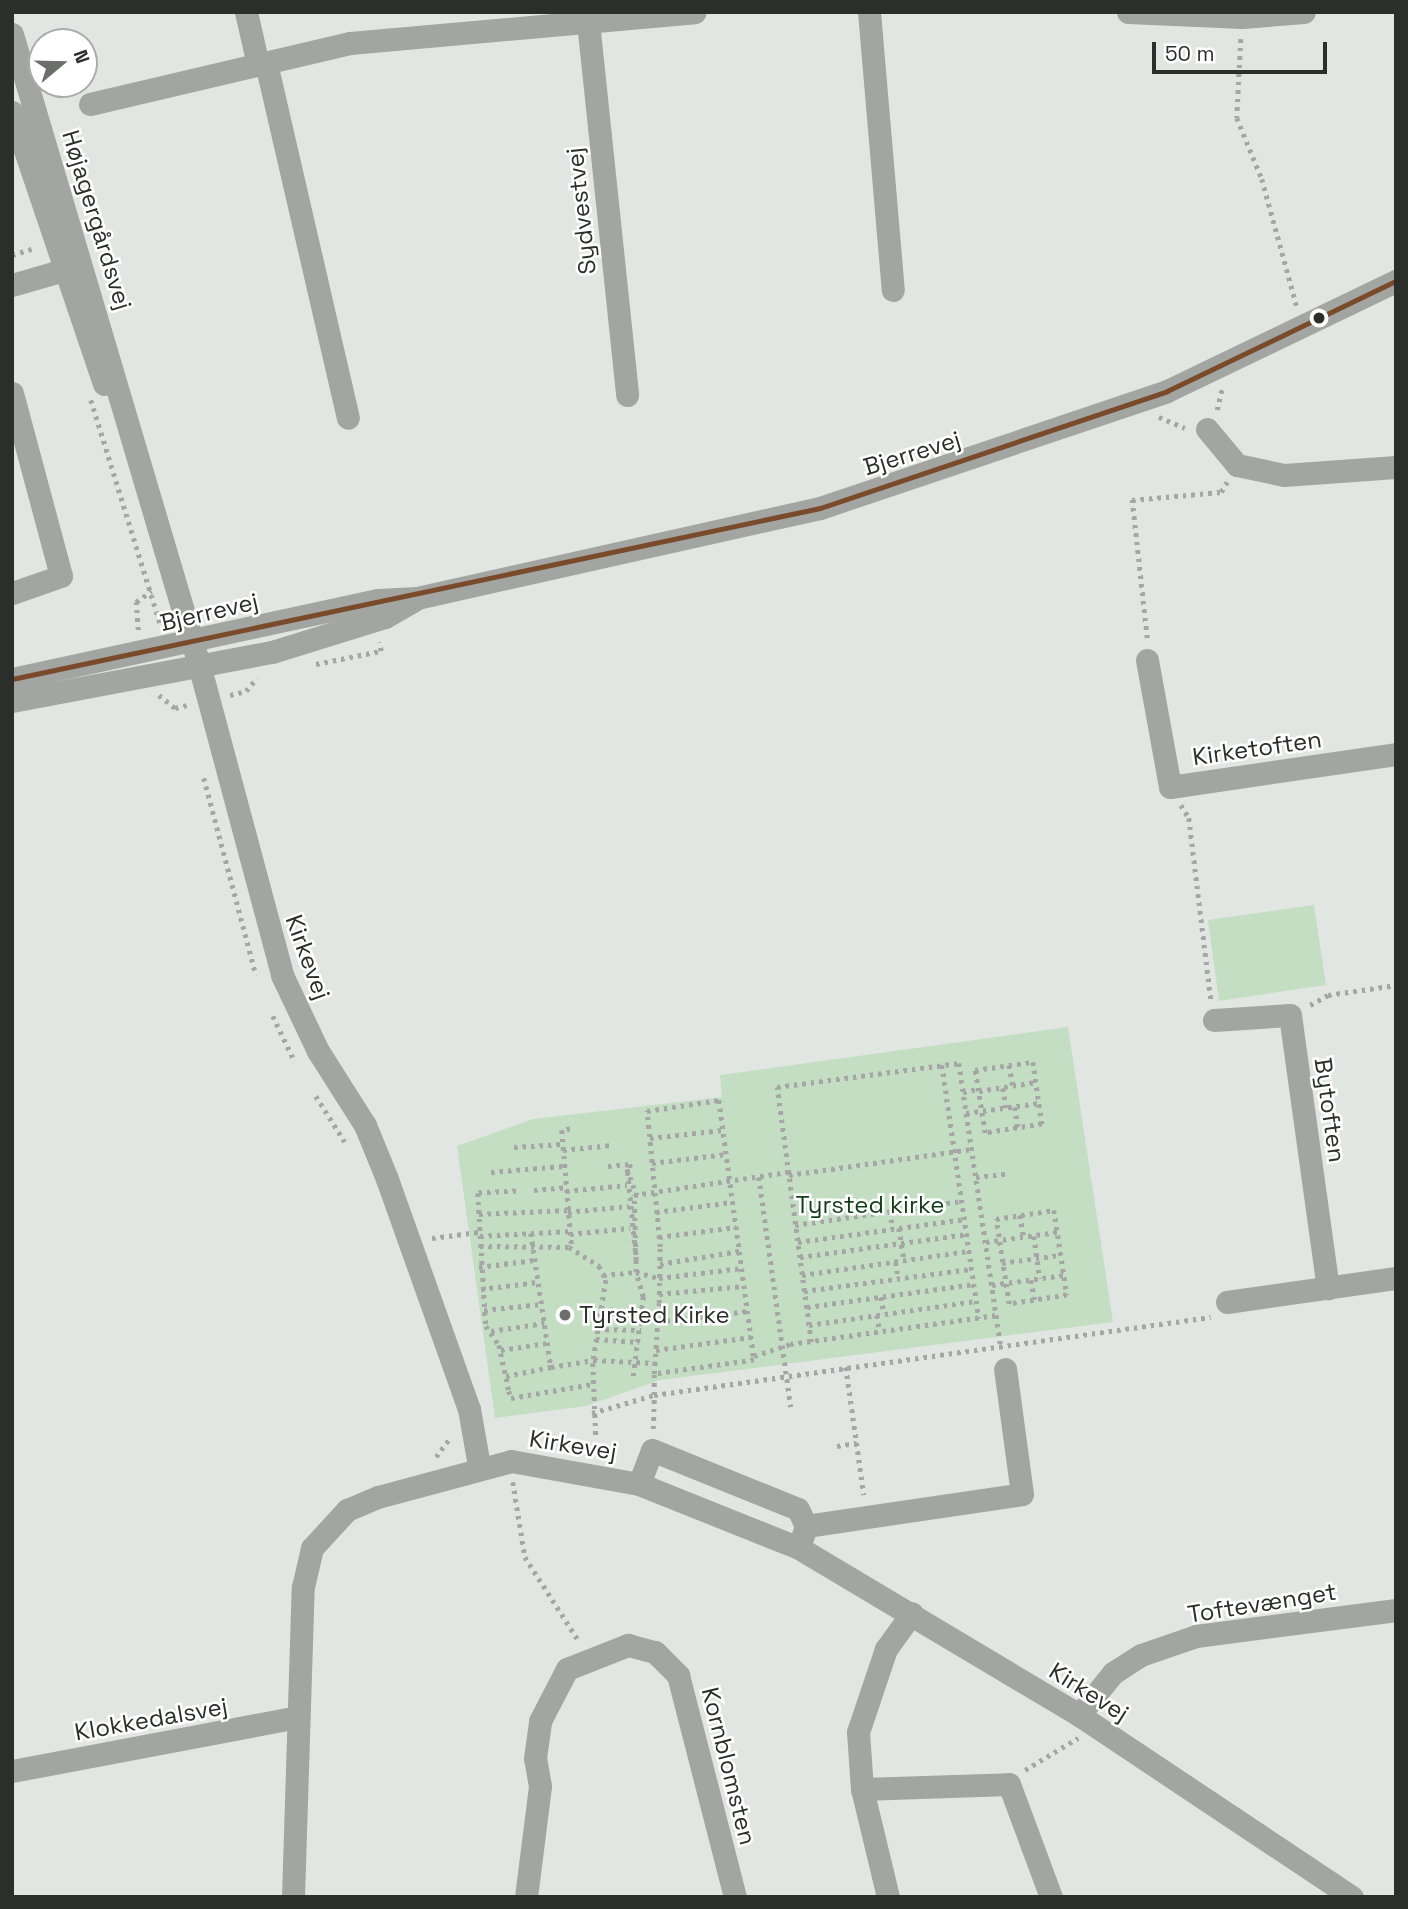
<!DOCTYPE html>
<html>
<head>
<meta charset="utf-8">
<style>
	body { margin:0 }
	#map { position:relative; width:1408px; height:1909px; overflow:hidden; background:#e2e6e2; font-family:"Space Grotesk",sans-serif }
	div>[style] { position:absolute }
	.green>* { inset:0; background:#c3dec3 }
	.path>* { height:4.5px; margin-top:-2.25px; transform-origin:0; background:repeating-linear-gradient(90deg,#a5a6a5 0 3.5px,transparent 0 8.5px) }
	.minor>* { height:23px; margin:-11.5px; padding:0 11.5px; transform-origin:11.5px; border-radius:11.5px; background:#a3a5a3 }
	.bus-1>* { height:5px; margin:-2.5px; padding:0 2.5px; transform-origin:2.5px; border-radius:2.5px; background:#7a4b2a }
	.dots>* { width:19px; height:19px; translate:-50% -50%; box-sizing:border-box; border:4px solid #fff; border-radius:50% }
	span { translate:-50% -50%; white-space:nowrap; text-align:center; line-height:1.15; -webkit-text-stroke:5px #fff; paint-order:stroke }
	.street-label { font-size:24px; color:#2c2e2c }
	.park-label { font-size:24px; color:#133d17 }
	.poi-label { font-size:24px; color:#2c2e2c }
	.left { translate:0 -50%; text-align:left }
	.frame { position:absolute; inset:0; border:14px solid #2c2e2c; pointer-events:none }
	.north { position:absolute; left:28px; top:28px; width:70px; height:70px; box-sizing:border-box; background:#fff; border:2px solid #ababab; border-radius:50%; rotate:71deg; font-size:19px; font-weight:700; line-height:28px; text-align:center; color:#2c2e2c }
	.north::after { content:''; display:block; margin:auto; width:24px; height:32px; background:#6c6e6c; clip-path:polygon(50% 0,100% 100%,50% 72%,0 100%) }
	.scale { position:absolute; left:1152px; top:42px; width:175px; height:32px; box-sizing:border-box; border:4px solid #2c2e2c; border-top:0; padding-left:9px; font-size:21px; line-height:24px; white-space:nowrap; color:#2c2e2c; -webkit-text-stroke:5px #fff; paint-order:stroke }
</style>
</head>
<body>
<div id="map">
	<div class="green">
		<i style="clip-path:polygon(1314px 905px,1326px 985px,1219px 1001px,1208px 920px)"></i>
		<i style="clip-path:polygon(1068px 1027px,1113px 1322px,660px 1380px,586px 1406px,495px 1418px,457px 1146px,533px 1119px,722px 1097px,720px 1075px)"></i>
	</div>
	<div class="path">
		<i style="left:1241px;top:39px;width:79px;rotate:92.9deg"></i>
		<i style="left:1237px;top:118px;width:66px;rotate:67.7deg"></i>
		<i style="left:1262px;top:179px;width:133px;rotate:74.7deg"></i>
		<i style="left:12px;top:255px;width:24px;rotate:-17deg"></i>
		<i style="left:91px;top:400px;width:237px;rotate:72.8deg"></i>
		<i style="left:1217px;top:410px;width:23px;rotate:-77deg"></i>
		<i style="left:1159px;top:417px;width:28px;rotate:23deg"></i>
		<i style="left:138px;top:630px;width:28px;rotate:-94deg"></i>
		<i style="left:136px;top:602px;width:19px;rotate:-36deg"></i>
		<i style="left:1147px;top:638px;width:139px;rotate:-96.2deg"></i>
		<i style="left:1132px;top:500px;width:89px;rotate:-5.1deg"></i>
		<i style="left:1221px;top:492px;width:12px;rotate:-59deg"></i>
		<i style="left:316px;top:664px;width:66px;rotate:-11.3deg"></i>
		<i style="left:381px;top:651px;width:9px;rotate:-103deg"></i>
		<i style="left:159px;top:695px;width:21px;rotate:39deg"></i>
		<i style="left:175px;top:708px;width:12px;rotate:-14deg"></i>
		<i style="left:230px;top:695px;width:16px;rotate:-14deg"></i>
		<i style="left:246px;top:691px;width:17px;rotate:-50deg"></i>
		<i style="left:204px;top:778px;width:204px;rotate:75.2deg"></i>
		<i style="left:1181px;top:805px;width:15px;rotate:58deg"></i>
		<i style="left:1189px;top:818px;width:183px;rotate:83.1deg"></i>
		<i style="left:1310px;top:1005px;width:21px;rotate:-29deg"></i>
		<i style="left:1328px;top:995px;width:69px;rotate:-8.4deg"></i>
		<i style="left:273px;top:1016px;width:51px;rotate:64.4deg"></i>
		<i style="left:1033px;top:1062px;width:63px;rotate:81.7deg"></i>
		<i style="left:1042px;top:1124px;width:58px;rotate:171deg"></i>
		<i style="left:985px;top:1133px;width:64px;rotate:-99deg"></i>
		<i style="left:975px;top:1070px;width:59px;rotate:-7.9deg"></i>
		<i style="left:942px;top:1065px;width:256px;rotate:81.7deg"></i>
		<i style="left:1009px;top:1065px;width:21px;rotate:79deg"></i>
		<i style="left:1003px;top:1088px;width:20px;rotate:81deg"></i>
		<i style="left:979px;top:1091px;width:58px;rotate:-9deg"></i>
		<i style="left:963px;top:1092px;width:16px;rotate:-11deg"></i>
		<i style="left:316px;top:1096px;width:54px;rotate:57.8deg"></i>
		<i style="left:1015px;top:1107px;width:21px;rotate:82deg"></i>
		<i style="left:966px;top:1113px;width:74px;rotate:-7.8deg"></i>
		<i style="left:570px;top:1129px;width:8px;rotate:173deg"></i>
		<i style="left:562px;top:1130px;width:118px;rotate:85.2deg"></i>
		<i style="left:650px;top:1138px;width:73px;rotate:-6.3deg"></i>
		<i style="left:514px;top:1147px;width:48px;rotate:-3.6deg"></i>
		<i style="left:563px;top:1150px;width:49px;rotate:-5.8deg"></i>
		<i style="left:652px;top:1163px;width:75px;rotate:-6.9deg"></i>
		<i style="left:608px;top:1166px;width:22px;rotate:-5deg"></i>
		<i style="left:630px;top:1164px;width:5px;rotate:79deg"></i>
		<i style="left:491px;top:1172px;width:73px;rotate:-4.7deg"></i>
		<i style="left:789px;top:1175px;width:185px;rotate:-8.1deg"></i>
		<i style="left:759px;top:1177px;width:232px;rotate:82.1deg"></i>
		<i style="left:976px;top:1177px;width:30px;rotate:-6deg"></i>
		<i style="left:534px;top:1190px;width:32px;rotate:-5deg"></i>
		<i style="left:516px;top:1191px;width:38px;rotate:177deg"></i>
		<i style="left:478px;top:1193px;width:133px;rotate:86.6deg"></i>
		<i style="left:486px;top:1326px;width:23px;rotate:56deg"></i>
		<i style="left:499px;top:1345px;width:47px;rotate:77.7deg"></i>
		<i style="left:509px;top:1391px;width:7px;rotate:74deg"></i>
		<i style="left:511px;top:1398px;width:83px;rotate:-9.7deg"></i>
		<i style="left:566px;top:1191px;width:61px;rotate:-5.6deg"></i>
		<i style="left:1054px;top:1210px;width:86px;rotate:81.3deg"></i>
		<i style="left:1067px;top:1295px;width:59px;rotate:171.2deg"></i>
		<i style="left:1009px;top:1304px;width:86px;rotate:-98.7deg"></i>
		<i style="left:996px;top:1219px;width:59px;rotate:-8.8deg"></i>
		<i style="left:890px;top:1211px;width:18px;rotate:81deg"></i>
		<i style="left:568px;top:1212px;width:61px;rotate:-5.6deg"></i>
		<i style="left:656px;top:1212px;width:77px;rotate:-7.5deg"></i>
		<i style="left:479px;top:1214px;width:89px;rotate:-2.6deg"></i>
		<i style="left:1020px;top:1215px;width:22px;rotate:80deg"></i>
		<i style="left:795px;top:1225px;width:169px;rotate:-8.2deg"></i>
		<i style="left:899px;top:1228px;width:33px;rotate:81deg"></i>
		<i style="left:531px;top:1233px;width:135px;rotate:81.5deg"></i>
		<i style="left:551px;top:1367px;width:44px;rotate:-9.2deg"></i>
		<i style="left:594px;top:1360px;width:61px;rotate:2.8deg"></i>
		<i style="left:570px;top:1234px;width:60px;rotate:-5.7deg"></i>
		<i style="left:480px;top:1236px;width:90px;rotate:-3.2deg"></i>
		<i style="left:1034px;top:1236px;width:43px;rotate:82.1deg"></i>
		<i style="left:659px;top:1237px;width:78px;rotate:-7.4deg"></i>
		<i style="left:432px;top:1238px;width:47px;rotate:-7.3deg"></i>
		<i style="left:798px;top:1242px;width:169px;rotate:-7.8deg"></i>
		<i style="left:986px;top:1242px;width:72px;rotate:-8deg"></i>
		<i style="left:480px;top:1246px;width:89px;rotate:0.6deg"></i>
		<i style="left:569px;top:1247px;width:36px;rotate:32deg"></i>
		<i style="left:599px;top:1266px;width:16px;rotate:63deg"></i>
		<i style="left:606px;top:1280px;width:84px;rotate:98.9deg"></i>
		<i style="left:593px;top:1363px;width:74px;rotate:87.7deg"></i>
		<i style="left:800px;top:1257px;width:169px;rotate:-7.8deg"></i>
		<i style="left:636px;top:1260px;width:91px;rotate:-95.6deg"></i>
		<i style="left:627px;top:1169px;width:28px;rotate:69deg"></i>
		<i style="left:896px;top:1262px;width:16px;rotate:83deg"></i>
		<i style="left:1002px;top:1263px;width:59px;rotate:-7.9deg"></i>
		<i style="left:660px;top:1264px;width:80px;rotate:-9.3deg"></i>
		<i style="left:479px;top:1267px;width:56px;rotate:-7.1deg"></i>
		<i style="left:636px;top:1272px;width:24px;rotate:15deg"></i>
		<i style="left:659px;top:1278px;width:84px;rotate:-6.9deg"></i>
		<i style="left:603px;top:1275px;width:33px;rotate:-5deg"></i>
		<i style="left:636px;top:1272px;width:77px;rotate:-91.5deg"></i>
		<i style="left:634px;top:1195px;width:156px;rotate:-8.5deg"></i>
		<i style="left:802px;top:1275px;width:169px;rotate:-8.2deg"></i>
		<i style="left:1031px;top:1280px;width:20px;rotate:79deg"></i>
		<i style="left:992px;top:1285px;width:73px;rotate:-7.9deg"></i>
		<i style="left:481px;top:1289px;width:57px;rotate:-7deg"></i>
		<i style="left:804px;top:1291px;width:168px;rotate:-7.5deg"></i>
		<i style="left:659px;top:1294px;width:85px;rotate:-5.4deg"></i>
		<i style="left:881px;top:1297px;width:17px;rotate:80deg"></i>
		<i style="left:807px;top:1307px;width:169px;rotate:-7.8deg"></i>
		<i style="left:601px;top:1309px;width:41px;rotate:4.2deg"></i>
		<i style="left:484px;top:1310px;width:58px;rotate:-5.9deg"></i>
		<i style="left:877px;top:1315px;width:17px;rotate:80deg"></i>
		<i style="left:658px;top:1322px;width:91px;rotate:-7deg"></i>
		<i style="left:809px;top:1325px;width:169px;rotate:-8.2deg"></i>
		<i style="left:597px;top:1329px;width:44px;rotate:1.3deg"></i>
		<i style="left:491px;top:1331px;width:54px;rotate:-8.6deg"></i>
		<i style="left:596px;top:1339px;width:43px;rotate:4deg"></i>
		<i style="left:811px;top:1342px;width:257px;rotate:-97.6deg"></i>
		<i style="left:777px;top:1087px;width:184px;rotate:-7.5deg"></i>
		<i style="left:959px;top:1063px;width:288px;rotate:81.6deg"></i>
		<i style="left:501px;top:1350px;width:47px;rotate:-8.7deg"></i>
		<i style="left:656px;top:1350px;width:96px;rotate:-7.8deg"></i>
		<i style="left:754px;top:1356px;width:38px;rotate:-18deg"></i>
		<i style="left:790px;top:1344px;width:209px;rotate:-8deg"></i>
		<i style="left:846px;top:1367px;width:129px;rotate:82deg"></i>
		<i style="left:506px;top:1376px;width:46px;rotate:-11.3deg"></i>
		<i style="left:633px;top:1376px;width:80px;rotate:-82.8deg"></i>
		<i style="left:643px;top:1297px;width:26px;rotate:-106deg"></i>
		<i style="left:592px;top:1413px;width:65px;rotate:-16.2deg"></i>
		<i style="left:654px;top:1395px;width:21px;rotate:-90deg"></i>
		<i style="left:654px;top:1374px;width:71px;rotate:-86deg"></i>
		<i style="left:659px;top:1303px;width:56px;rotate:-89deg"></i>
		<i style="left:660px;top:1247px;width:137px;rotate:-95.5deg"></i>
		<i style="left:647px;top:1111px;width:73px;rotate:-8.7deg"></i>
		<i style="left:719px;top:1100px;width:262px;rotate:82.3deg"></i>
		<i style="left:754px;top:1360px;width:101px;rotate:172deg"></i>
		<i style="left:653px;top:1429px;width:34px;rotate:-88deg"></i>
		<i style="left:654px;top:1395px;width:562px;rotate:-7.97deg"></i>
		<i style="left:837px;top:1446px;width:20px;rotate:-9deg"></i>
		<i style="left:436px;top:1457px;width:22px;rotate:-54deg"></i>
		<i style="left:513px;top:1482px;width:76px;rotate:80.9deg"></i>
		<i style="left:525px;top:1557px;width:100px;rotate:57.3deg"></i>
		<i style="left:1025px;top:1770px;width:62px;rotate:-31.1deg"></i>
	</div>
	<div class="minor">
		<i style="left:246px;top:12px;width:54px;rotate:77.2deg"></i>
		<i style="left:869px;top:12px;width:279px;rotate:85.1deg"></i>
		<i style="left:1128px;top:12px;width:114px;rotate:2.5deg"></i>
		<i style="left:1242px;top:17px;width:62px;rotate:-4.6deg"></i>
		<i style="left:588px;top:22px;width:375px;rotate:84deg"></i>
		<i style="left:12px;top:34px;width:661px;rotate:73.48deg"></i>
		<i style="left:200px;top:668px;width:318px;rotate:75deg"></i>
		<i style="left:282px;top:975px;width:84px;rotate:64.7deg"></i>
		<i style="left:318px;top:1051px;width:88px;rotate:57.6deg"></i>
		<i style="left:365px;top:1125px;width:58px;rotate:67.8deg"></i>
		<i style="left:387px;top:1179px;width:244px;rotate:70.4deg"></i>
		<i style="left:469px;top:1409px;width:58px;rotate:80deg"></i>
		<i style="left:266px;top:63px;width:364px;rotate:77deg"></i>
		<i style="left:90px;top:104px;width:267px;rotate:-13.2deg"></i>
		<i style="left:350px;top:43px;width:346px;rotate:-5.1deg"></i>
		<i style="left:12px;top:112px;width:287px;rotate:71.3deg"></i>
		<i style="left:12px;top:285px;width:65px;rotate:-16.2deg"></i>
		<i style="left:12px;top:393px;width:189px;rotate:75deg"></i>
		<i style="left:61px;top:576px;width:52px;rotate:160.9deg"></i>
		<i style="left:1207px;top:429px;width:47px;rotate:50.2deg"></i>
		<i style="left:1237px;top:465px;width:48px;rotate:12deg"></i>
		<i style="left:1284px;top:475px;width:112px;rotate:-4.1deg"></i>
		<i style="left:1147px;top:660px;width:129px;rotate:79.7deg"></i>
		<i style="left:1170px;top:787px;width:228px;rotate:-8.3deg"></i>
		<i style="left:12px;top:679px;width:374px;rotate:-12.2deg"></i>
		<i style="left:378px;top:600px;width:39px;rotate:-3deg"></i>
		<i style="left:417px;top:598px;width:413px;rotate:-12.6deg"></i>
		<i style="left:820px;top:508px;width:366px;rotate:-18.6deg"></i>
		<i style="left:1167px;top:391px;width:254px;rotate:-25.7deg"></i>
		<i style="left:12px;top:701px;width:265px;rotate:-10.7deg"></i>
		<i style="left:272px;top:652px;width:118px;rotate:-17.2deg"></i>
		<i style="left:385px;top:617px;width:34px;rotate:-30deg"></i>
		<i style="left:1214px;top:1020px;width:76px;rotate:-3.8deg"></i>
		<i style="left:1290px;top:1015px;width:276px;rotate:82.1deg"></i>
		<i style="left:1227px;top:1302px;width:171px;rotate:-8.1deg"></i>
		<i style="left:639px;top:1484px;width:36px;rotate:-69deg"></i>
		<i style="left:652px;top:1450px;width:157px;rotate:22deg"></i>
		<i style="left:798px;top:1509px;width:19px;rotate:65deg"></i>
		<i style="left:806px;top:1526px;width:13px;rotate:108deg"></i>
		<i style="left:806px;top:1526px;width:218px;rotate:-8.4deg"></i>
		<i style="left:1022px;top:1494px;width:126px;rotate:-97.7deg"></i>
		<i style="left:1079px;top:1715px;width:54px;rotate:-51deg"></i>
		<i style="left:1113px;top:1673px;width:33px;rotate:-33deg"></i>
		<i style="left:1141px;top:1655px;width:58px;rotate:-19.1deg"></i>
		<i style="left:1196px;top:1636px;width:202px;rotate:-7.4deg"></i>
		<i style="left:12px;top:1771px;width:291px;rotate:-10.7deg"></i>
		<i style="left:862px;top:1789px;width:147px;rotate:-1.9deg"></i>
		<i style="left:1009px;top:1784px;width:121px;rotate:69.6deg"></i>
		<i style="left:293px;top:1897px;width:310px;rotate:-88.2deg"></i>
		<i style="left:303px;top:1587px;width:40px;rotate:-77deg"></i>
		<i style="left:312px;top:1548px;width:52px;rotate:-47.4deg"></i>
		<i style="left:347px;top:1510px;width:34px;rotate:-23deg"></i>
		<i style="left:378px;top:1497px;width:138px;rotate:-15.1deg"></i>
		<i style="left:511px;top:1461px;width:130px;rotate:10.2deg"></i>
		<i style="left:639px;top:1484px;width:172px;rotate:21.8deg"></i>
		<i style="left:799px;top:1548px;width:326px;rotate:30.8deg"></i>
		<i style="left:1079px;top:1715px;width:328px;rotate:33.7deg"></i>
		<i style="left:526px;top:1897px;width:112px;rotate:-82.8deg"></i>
		<i style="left:540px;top:1786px;width:28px;rotate:-100deg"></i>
		<i style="left:535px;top:1758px;width:37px;rotate:-82deg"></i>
		<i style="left:540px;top:1721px;width:59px;rotate:-62.6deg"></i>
		<i style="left:567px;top:1669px;width:66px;rotate:-21.5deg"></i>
		<i style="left:628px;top:1645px;width:28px;rotate:15deg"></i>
		<i style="left:655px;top:1652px;width:33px;rotate:45deg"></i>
		<i style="left:678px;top:1675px;width:229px;rotate:75.6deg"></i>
		<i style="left:888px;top:1897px;width:111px;rotate:-103.5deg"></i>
		<i style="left:862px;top:1789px;width:57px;rotate:-94deg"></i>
		<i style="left:858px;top:1732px;width:88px;rotate:-71.4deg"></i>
		<i style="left:886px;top:1649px;width:44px;rotate:-54.2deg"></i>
	</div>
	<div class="bus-1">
		<i style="left:12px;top:679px;width:826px;rotate:-11.95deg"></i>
		<i style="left:820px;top:508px;width:366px;rotate:-18.6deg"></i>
		<i style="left:1167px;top:391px;width:254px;rotate:-25.7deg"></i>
	</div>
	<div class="dots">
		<i style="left:1319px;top:318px;background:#2c2e2c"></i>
		<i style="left:565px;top:1315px;background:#6c6e6c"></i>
	</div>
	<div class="street-label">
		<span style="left:581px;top:211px;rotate:-96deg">Sydvestvej</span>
		<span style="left:97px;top:220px;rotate:73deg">Højagergårdsvej</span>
		<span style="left:912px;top:453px;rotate:-17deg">Bjerrevej</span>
		<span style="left:209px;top:612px;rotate:-13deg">Bjerrevej</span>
		<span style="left:1257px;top:748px;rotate:-8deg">Kirketoften</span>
		<span style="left:308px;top:957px;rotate:70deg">Kirkevej</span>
		<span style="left:1330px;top:1110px;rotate:82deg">Bytoften</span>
		<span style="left:573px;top:1445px;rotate:9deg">Kirkevej</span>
		<span style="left:1262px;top:1603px;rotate:-9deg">Toftevænget</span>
		<span style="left:1089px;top:1692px;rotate:32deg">Kirkevej</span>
		<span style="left:151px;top:1719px;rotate:-10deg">Klokkedalsvej</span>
		<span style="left:729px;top:1766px;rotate:76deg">Kornblomsten</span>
	</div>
	<div class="park-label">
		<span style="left:870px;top:1205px">Tyrsted kirke</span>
	</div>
	<div class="poi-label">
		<span class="left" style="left:579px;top:1315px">Tyrsted Kirke</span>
	</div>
	<div class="frame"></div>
	<div class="north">N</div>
	<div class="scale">50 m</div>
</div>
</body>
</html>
